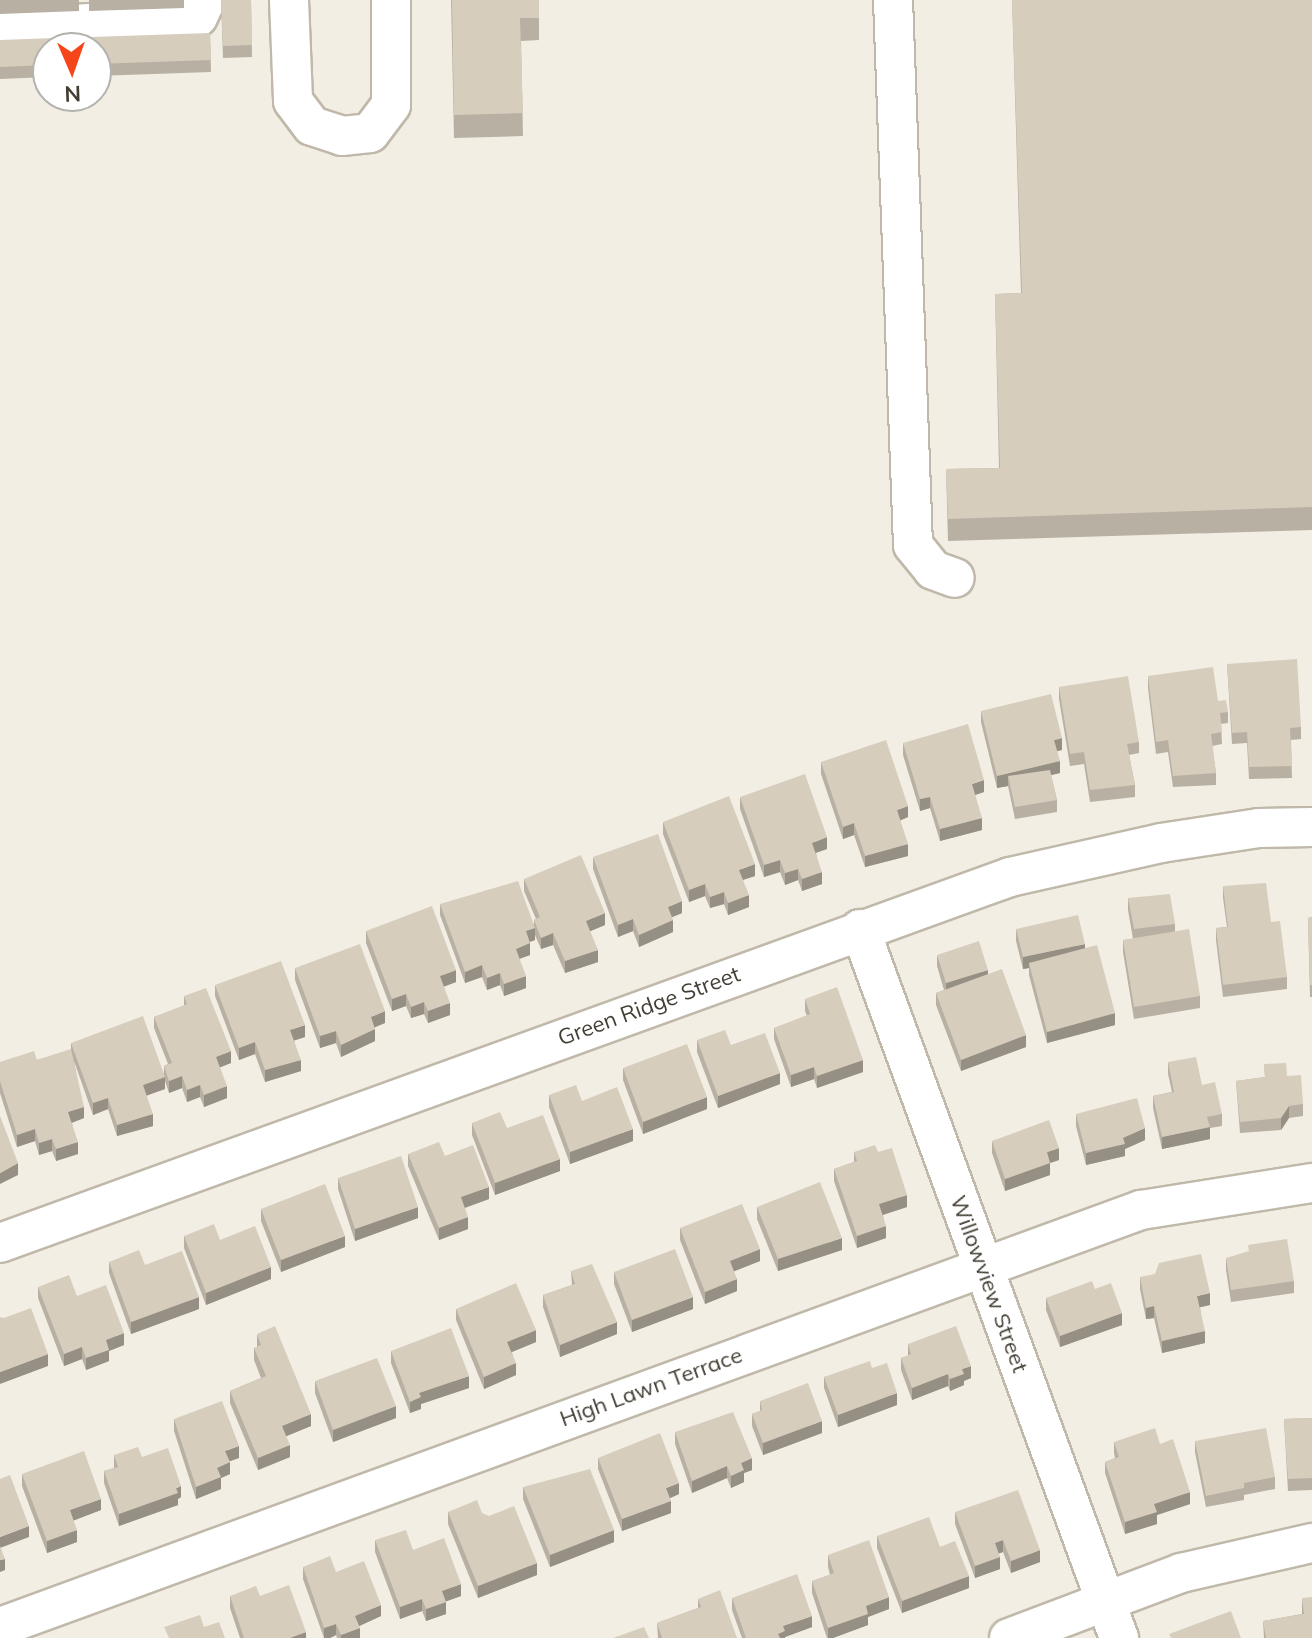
<!DOCTYPE html>
<html>
<head>
<meta charset="utf-8">
<style>
	body { margin:0 }
	#map { position:relative; width:1312px; height:1638px; overflow:hidden; background:#f2eee4; font-family:Mulish,sans-serif }
	div>[style] { position:absolute }
	.roads { filter:drop-shadow(2px 0 #c0b9aa) drop-shadow(-2px 0 #c0b9aa) drop-shadow(0 2px #c0b9aa) drop-shadow(0 -2px #c0b9aa) }
	.minor>* { height:38px; margin:-19px; padding:0 19px; transform-origin:19px; border-radius:19px; background:#fff }
	.wall>* { inset:0; background:#b8b0a3 }
	.shaded-wall>* { inset:0; background:#969084 }
	.building>* { inset:0; background:#d6cdbd }
	span { translate:-50% -50%; white-space:nowrap; text-align:center; line-height:1.15; -webkit-text-stroke:8px #fff; paint-order:stroke }
	.street-label { font-size:22px; color:#433e34 }
	.north { position:absolute; left:32px; top:32px; width:80px; height:80px; box-sizing:border-box; background:#fff; border:2px solid #b4b2ae; border-radius:50%; rotate:178deg; font-size:22px; font-weight:700; line-height:32px; text-align:center; color:#433e34 }
	.north::after { content:''; display:block; margin:auto; width:28px; height:36px; background:#f44618; clip-path:polygon(50% 0,100% 100%,50% 72%,0 100%) }
</style>
</head>
<body>
<div id="map">
	<div class="roads">
		<div class="minor">
			<i style="left:289px;top:0;width:101px;rotate:87.7deg"></i>
			<i style="left:293px;top:101px;width:31px;rotate:53deg"></i>
			<i style="left:312px;top:126px;width:32px;rotate:18deg"></i>
			<i style="left:342px;top:136px;width:28px;rotate:-6deg"></i>
			<i style="left:370px;top:133px;width:35px;rotate:-53deg"></i>
			<i style="left:391px;top:105px;width:105px;rotate:-90deg"></i>
			<i style="left:893px;top:0;width:545px;rotate:87.9deg"></i>
			<i style="left:913px;top:545px;width:32px;rotate:51deg"></i>
			<i style="left:933px;top:570px;width:23px;rotate:20deg"></i>
			<i style="left:0;top:28px;width:198px;rotate:-3.2deg"></i>
			<i style="left:198px;top:17px;width:19px;rotate:-65deg"></i>
			<i style="left:860px;top:929px;width:755px;rotate:69.93deg"></i>
			<i style="left:0;top:1243px;width:1074px;rotate:-19.92deg"></i>
			<i style="left:1010px;top:877px;width:155px;rotate:-12.7deg"></i>
			<i style="left:1161px;top:843px;width:99px;rotate:-8.7deg"></i>
			<i style="left:1259px;top:828px;width:53px;rotate:-1.1deg"></i>
			<i style="left:0;top:1627px;width:1215px;rotate:-20.08deg"></i>
			<i style="left:1141px;top:1210px;width:173px;rotate:-9deg"></i>
			<i style="left:1009px;top:1638px;width:184px;rotate:-20.7deg"></i>
			<i style="left:1181px;top:1573px;width:134px;rotate:-12.9deg"></i>
		</div>
	</div>
	<div class="wall">
		<i style="clip-path:polygon(0 0,79px 0,79px 11px,0 14px)"></i>
		<i style="clip-path:polygon(89px 0,184px 0,184px 8px,89px 11px)"></i>
		<i style="clip-path:polygon(221px 0,251px 0,252px 57px,223px 58px)"></i>
		<i style="clip-path:polygon(451px 0,539px 0,539px 40px,521px 41px,523px 136px,454px 138px)"></i>
		<i style="clip-path:polygon(1012px 0,1312px 0,1312px 530px,948px 541px,946px 469px,999px 468px,995px 294px,1021px 293px)"></i>
		<i style="clip-path:polygon(210px 33px,211px 72px,96px 76px,96px 48px)"></i>
		<i style="clip-path:polygon(0 40px,48px 48px,48px 77px,0 79px)"></i>
		<i style="clip-path:polygon(1227px 664px,1301px 727px,1301px 739px,1291px 740px,1292px 778px,1249px 779px,1247px 743px,1232px 744px)"></i>
		<i style="clip-path:polygon(1148px 676px,1218px 701px,1228px 712px,1228px 723px,1221px 724px,1222px 744px,1212px 746px,1216px 773px,1216px 785px,1173px 787px,1168px 752px,1156px 754px,1148px 688px)"></i>
		<i style="clip-path:polygon(1059px 687px,1139px 742px,1139px 753px,1129px 755px,1135px 785px,1135px 797px,1090px 802px,1084px 764px,1070px 766px,1059px 699px)"></i>
		<i style="clip-path:polygon(981px 711px,1062px 750px,1057px 751px,1060px 773px,1051px 775px,1057px 800px,1057px 812px,1015px 819px,1008px 786px,997px 788px,981px 722px)"></i>
		<i style="clip-path:polygon(903px 743px,984px 792px,975px 795px,982px 830px,940px 841px,930px 808px,920px 811px,903px 755px)"></i>
		<i style="clip-path:polygon(821px 762px,908px 817px,900px 820px,908px 856px,865px 867px,854px 835px,843px 839px,821px 774px)"></i>
		<i style="clip-path:polygon(740px 797px,827px 849px,816px 853px,822px 884px,802px 891px,798px 880px,785px 885px,780px 872px,764px 877px,740px 809px)"></i>
		<i style="clip-path:polygon(663px 822px,755px 876px,743px 880px,749px 907px,728px 915px,724px 904px,710px 908px,705px 896px,689px 902px,663px 834px)"></i>
		<i style="clip-path:polygon(593px 857px,682px 913px,672px 917px,673px 932px,639px 947px,633px 931px,618px 937px,593px 869px)"></i>
		<i style="clip-path:polygon(524px 879px,605px 925px,590px 931px,598px 962px,565px 973px,553px 945px,541px 949px,535px 935px,535px 940px,530px 942px,530px 955px,519px 959px,526px 988px,504px 996px,500px 985px,487px 990px,482px 977px,465px 983px,440px 915px,440px 904px,534px 924px,534px 920px,536px 919px,524px 891px)"></i>
		<i style="clip-path:polygon(1223px 886px,1271px 922px,1287px 977px,1287px 989px,1223px 997px,1216px 940px,1216px 928px,1227px 927px,1223px 898px)"></i>
		<i style="clip-path:polygon(1128px 898px,1175px 924px,1175px 932px,1200px 996px,1200px 1008px,1134px 1019px,1123px 952px,1123px 940px,1133px 939px,1128px 910px)"></i>
		<i style="clip-path:polygon(1312px 917px,1312px 997px,1310px 997px,1308px 918px)"></i>
		<i style="clip-path:polygon(1016px 929px,1085px 948px,1115px 1025px,1047px 1043px,1029px 975px,1029px 968px,1023px 969px,1016px 941px)"></i>
		<i style="clip-path:polygon(366px 931px,456px 982px,443px 987px,450px 1015px,428px 1023px,424px 1014px,411px 1018px,406px 1006px,392px 1011px,366px 943px)"></i>
		<i style="clip-path:polygon(937px 955px,988px 974px,1026px 1047px,961px 1071px,936px 1005px,936px 993px,944px 990px,937px 966px)"></i>
		<i style="clip-path:polygon(295px 968px,385px 1023px,374px 1027px,375px 1041px,341px 1057px,336px 1043px,320px 1048px,295px 980px)"></i>
		<i style="clip-path:polygon(215px 985px,305px 1037px,294px 1040px,301px 1071px,265px 1082px,255px 1054px,239px 1060px,215px 996px)"></i>
		<i style="clip-path:polygon(184px 996px,231px 1063px,220px 1067px,227px 1098px,204px 1107px,200px 1097px,187px 1102px,182px 1088px,169px 1093px,165px 1081px,165px 1089px,146px 1095px,153px 1126px,117px 1136px,108px 1109px,93px 1115px,74px 1061px,84px 1118px,72px 1123px,78px 1154px,56px 1161px,52px 1151px,39px 1155px,35px 1141px,17px 1147px,0 1093px,0 1062px,37px 1060px,71px 1050px,71px 1043px,164px 1073px,164px 1066px,168px 1064px,154px 1028px,154px 1017px,184px 1006px)"></i>
		<i style="clip-path:polygon(805px 999px,863px 1072px,817px 1088px,814px 1079px,791px 1087px,774px 1039px,774px 1028px,807px 1016px,805px 1011px)"></i>
		<i style="clip-path:polygon(697px 1040px,731px 1045px,780px 1084px,718px 1108px,697px 1052px)"></i>
		<i style="clip-path:polygon(1168px 1062px,1202px 1085px,1222px 1114px,1222px 1126px,1210px 1128px,1210px 1139px,1162px 1149px,1153px 1108px,1153px 1096px,1172px 1092px,1168px 1074px)"></i>
		<i style="clip-path:polygon(1264px 1064px,1287px 1076px,1303px 1104px,1303px 1116px,1289px 1118px,1281px 1130px,1240px 1133px,1236px 1081px,1265px 1077px)"></i>
		<i style="clip-path:polygon(623px 1068px,707px 1109px,643px 1134px,623px 1080px)"></i>
		<i style="clip-path:polygon(549px 1095px,582px 1101px,633px 1141px,570px 1164px,549px 1107px)"></i>
		<i style="clip-path:polygon(1076px 1114px,1145px 1140px,1125px 1149px,1125px 1156px,1086px 1165px,1076px 1126px)"></i>
		<i style="clip-path:polygon(472px 1123px,507px 1128px,560px 1171px,495px 1195px,472px 1135px)"></i>
		<i style="clip-path:polygon(992px 1141px,1059px 1160px,1050px 1163px,1050px 1175px,1005px 1191px,992px 1153px)"></i>
		<i style="clip-path:polygon(854px 1152px,878px 1152px,907px 1207px,883px 1215px,886px 1238px,857px 1248px,834px 1181px,834px 1169px,854px 1162px)"></i>
		<i style="clip-path:polygon(408px 1154px,445px 1156px,489px 1199px,465px 1208px,468px 1229px,439px 1240px,408px 1166px)"></i>
		<i style="clip-path:polygon(338px 1178px,418px 1218px,355px 1241px,338px 1189px)"></i>
		<i style="clip-path:polygon(757px 1207px,842px 1250px,778px 1271px,757px 1219px)"></i>
		<i style="clip-path:polygon(261px 1209px,345px 1247px,281px 1272px,261px 1221px)"></i>
		<i style="clip-path:polygon(680px 1228px,760px 1261px,734px 1271px,737px 1291px,705px 1304px,680px 1240px)"></i>
		<i style="clip-path:polygon(184px 1236px,220px 1240px,271px 1279px,206px 1305px,184px 1248px)"></i>
		<i style="clip-path:polygon(1226px 1258px,1294px 1281px,1294px 1293px,1231px 1302px,1226px 1270px)"></i>
		<i style="clip-path:polygon(109px 1262px,145px 1265px,199px 1309px,131px 1334px,109px 1273px)"></i>
		<i style="clip-path:polygon(571px 1271px,617px 1334px,560px 1357px,543px 1307px,543px 1295px,572px 1285px)"></i>
		<i style="clip-path:polygon(614px 1272px,693px 1309px,632px 1332px,614px 1284px)"></i>
		<i style="clip-path:polygon(1140px 1277px,1210px 1305px,1200px 1307px,1205px 1343px,1162px 1353px,1154px 1318px,1146px 1319px,1140px 1289px)"></i>
		<i style="clip-path:polygon(38px 1287px,77px 1296px,124px 1345px,109px 1351px,109px 1361px,86px 1370px,82px 1359px,64px 1366px,38px 1298px)"></i>
		<i style="clip-path:polygon(1095px 1289px,1122px 1325px,1060px 1347px,1046px 1310px,1046px 1298px)"></i>
		<i style="clip-path:polygon(456px 1309px,536px 1342px,512px 1352px,516px 1375px,484px 1389px,456px 1320px)"></i>
		<i style="clip-path:polygon(257px 1334px,311px 1426px,286px 1436px,290px 1457px,258px 1470px,230px 1403px,230px 1391px,261px 1378px,254px 1360px,254px 1348px,257px 1347px)"></i>
		<i style="clip-path:polygon(908px 1344px,971px 1378px,964px 1381px,964px 1385px,950px 1391px,948px 1386px,912px 1400px,901px 1370px,901px 1358px,908px 1356px)"></i>
		<i style="clip-path:polygon(391px 1351px,469px 1388px,421px 1404px,421px 1409px,410px 1413px,391px 1363px)"></i>
		<i style="clip-path:polygon(872px 1368px,897px 1405px,838px 1427px,824px 1388px,824px 1377px)"></i>
		<i style="clip-path:polygon(315px 1381px,396px 1418px,333px 1442px,315px 1393px)"></i>
		<i style="clip-path:polygon(760px 1401px,822px 1433px,763px 1455px,752px 1426px,752px 1414px,760px 1411px)"></i>
		<i style="clip-path:polygon(1312px 1418px,1312px 1490px,1288px 1491px,1284px 1419px)"></i>
		<i style="clip-path:polygon(174px 1419px,239px 1458px,229px 1461px,230px 1474px,221px 1478px,221px 1489px,196px 1499px,174px 1431px)"></i>
		<i style="clip-path:polygon(675px 1432px,752px 1470px,744px 1473px,744px 1482px,731px 1488px,727px 1478px,692px 1493px,675px 1444px)"></i>
		<i style="clip-path:polygon(1195px 1441px,1275px 1477px,1275px 1489px,1244px 1495px,1244px 1500px,1206px 1507px,1195px 1452px)"></i>
		<i style="clip-path:polygon(1114px 1442px,1160px 1444px,1190px 1504px,1157px 1515px,1157px 1524px,1125px 1534px,1105px 1473px,1105px 1462px,1115px 1458px,1114px 1453px)"></i>
		<i style="clip-path:polygon(114px 1455px,142px 1457px,181px 1497px,178px 1499px,178px 1505px,119px 1526px,104px 1483px,104px 1471px,114px 1468px)"></i>
		<i style="clip-path:polygon(598px 1458px,679px 1494px,670px 1498px,671px 1513px,622px 1531px,598px 1469px)"></i>
		<i style="clip-path:polygon(22px 1474px,101px 1510px,73px 1520px,77px 1542px,47px 1553px,22px 1486px)"></i>
		<i style="clip-path:polygon(523px 1487px,614px 1542px,550px 1567px,523px 1499px)"></i>
		<i style="clip-path:polygon(448px 1512px,482px 1513px,537px 1575px,478px 1598px,448px 1524px)"></i>
		<i style="clip-path:polygon(955px 1512px,1040px 1562px,1011px 1573px,1003px 1552px,999px 1553px,1000px 1569px,975px 1578px,955px 1524px)"></i>
		<i style="clip-path:polygon(877px 1536px,940px 1547px,969px 1588px,902px 1613px,877px 1548px)"></i>
		<i style="clip-path:polygon(375px 1540px,413px 1550px,461px 1596px,445px 1601px,446px 1614px,426px 1621px,422px 1611px,400px 1619px,375px 1552px)"></i>
		<i style="clip-path:polygon(828px 1555px,889px 1609px,868px 1617px,868px 1625px,833px 1638px,827px 1638px,812px 1593px,812px 1581px,830px 1575px,828px 1567px)"></i>
		<i style="clip-path:polygon(303px 1567px,336px 1572px,381px 1616px,359px 1626px,360px 1638px,337px 1638px,336px 1635px,330px 1638px,324px 1638px,303px 1579px)"></i>
		<i style="clip-path:polygon(230px 1596px,260px 1596px,306px 1638px,240px 1638px,230px 1608px)"></i>
		<i style="clip-path:polygon(732px 1598px,812px 1627px,785px 1637px,785px 1638px,742px 1638px,732px 1610px)"></i>
		<i style="clip-path:polygon(1302px 1598px,1312px 1638px,1264px 1638px,1263px 1621px,1302px 1614px)"></i>
		<i style="clip-path:polygon(698px 1599px,737px 1638px,658px 1638px,657px 1623px,698px 1608px)"></i>
	</div>
	<div class="shaded-wall">
		<i style="clip-path:polygon(1062px 738px,1062px 750px,1054px 752px,1054px 740px)"></i>
		<i style="clip-path:polygon(1060px 761px,1060px 773px,1010px 785px,1008px 776px,1008px 786px,997px 788px,997px 776px)"></i>
		<i style="clip-path:polygon(984px 780px,984px 792px,972px 796px,972px 784px)"></i>
		<i style="clip-path:polygon(930px 797px,930px 808px,920px 811px,920px 799px)"></i>
		<i style="clip-path:polygon(908px 806px,908px 817px,897px 822px,897px 810px)"></i>
		<i style="clip-path:polygon(982px 818px,982px 830px,940px 841px,940px 829px)"></i>
		<i style="clip-path:polygon(854px 823px,854px 835px,843px 839px,843px 827px)"></i>
		<i style="clip-path:polygon(827px 837px,827px 849px,812px 854px,812px 843px)"></i>
		<i style="clip-path:polygon(908px 844px,908px 856px,865px 867px,865px 856px)"></i>
		<i style="clip-path:polygon(780px 860px,780px 872px,764px 877px,764px 865px)"></i>
		<i style="clip-path:polygon(755px 864px,755px 876px,739px 881px,739px 870px)"></i>
		<i style="clip-path:polygon(798px 869px,798px 880px,785px 885px,785px 873px)"></i>
		<i style="clip-path:polygon(822px 872px,822px 884px,802px 891px,802px 879px)"></i>
		<i style="clip-path:polygon(705px 884px,705px 896px,689px 902px,689px 890px)"></i>
		<i style="clip-path:polygon(724px 892px,724px 904px,710px 908px,710px 897px)"></i>
		<i style="clip-path:polygon(749px 895px,749px 907px,728px 915px,728px 903px)"></i>
		<i style="clip-path:polygon(682px 901px,682px 913px,668px 919px,668px 907px)"></i>
		<i style="clip-path:polygon(605px 913px,605px 925px,586px 933px,586px 921px)"></i>
		<i style="clip-path:polygon(633px 919px,633px 931px,618px 937px,618px 925px)"></i>
		<i style="clip-path:polygon(673px 920px,673px 932px,639px 947px,639px 935px)"></i>
		<i style="clip-path:polygon(535px 928px,535px 940px,526px 943px,526px 931px)"></i>
		<i style="clip-path:polygon(553px 933px,553px 945px,541px 949px,541px 938px)"></i>
		<i style="clip-path:polygon(530px 943px,530px 955px,516px 960px,516px 949px)"></i>
		<i style="clip-path:polygon(1085px 944px,1085px 956px,1029px 963px,1029px 968px,1023px 969px,1023px 957px)"></i>
		<i style="clip-path:polygon(598px 950px,598px 962px,565px 973px,565px 961px)"></i>
		<i style="clip-path:polygon(482px 965px,482px 977px,465px 983px,465px 972px)"></i>
		<i style="clip-path:polygon(456px 970px,456px 982px,440px 988px,440px 976px)"></i>
		<i style="clip-path:polygon(988px 970px,988px 981px,946px 995px,946px 983px)"></i>
		<i style="clip-path:polygon(500px 973px,500px 985px,487px 990px,487px 978px)"></i>
		<i style="clip-path:polygon(526px 976px,526px 988px,504px 996px,504px 984px)"></i>
		<i style="clip-path:polygon(406px 994px,406px 1006px,392px 1011px,392px 999px)"></i>
		<i style="clip-path:polygon(424px 1002px,424px 1014px,411px 1018px,411px 1007px)"></i>
		<i style="clip-path:polygon(450px 1003px,450px 1015px,428px 1023px,428px 1011px)"></i>
		<i style="clip-path:polygon(385px 1011px,385px 1023px,371px 1029px,371px 1017px)"></i>
		<i style="clip-path:polygon(1115px 1013px,1115px 1025px,1047px 1043px,1047px 1032px)"></i>
		<i style="clip-path:polygon(305px 1025px,305px 1037px,290px 1042px,290px 1030px)"></i>
		<i style="clip-path:polygon(375px 1029px,375px 1041px,341px 1057px,341px 1045px)"></i>
		<i style="clip-path:polygon(336px 1031px,336px 1043px,320px 1048px,320px 1036px)"></i>
		<i style="clip-path:polygon(1026px 1035px,1026px 1047px,961px 1071px,961px 1060px)"></i>
		<i style="clip-path:polygon(255px 1042px,255px 1054px,239px 1060px,239px 1048px)"></i>
		<i style="clip-path:polygon(231px 1051px,231px 1063px,216px 1069px,216px 1057px)"></i>
		<i style="clip-path:polygon(301px 1060px,301px 1071px,265px 1082px,265px 1070px)"></i>
		<i style="clip-path:polygon(863px 1060px,863px 1072px,817px 1088px,817px 1076px)"></i>
		<i style="clip-path:polygon(814px 1067px,814px 1079px,791px 1087px,791px 1075px)"></i>
		<i style="clip-path:polygon(780px 1073px,780px 1084px,718px 1108px,718px 1096px)"></i>
		<i style="clip-path:polygon(182px 1076px,182px 1088px,169px 1093px,169px 1081px)"></i>
		<i style="clip-path:polygon(165px 1077px,165px 1089px,143px 1097px,143px 1085px)"></i>
		<i style="clip-path:polygon(200px 1085px,200px 1097px,187px 1102px,187px 1090px)"></i>
		<i style="clip-path:polygon(227px 1086px,227px 1098px,204px 1107px,204px 1095px)"></i>
		<i style="clip-path:polygon(707px 1097px,707px 1109px,643px 1134px,643px 1122px)"></i>
		<i style="clip-path:polygon(108px 1098px,108px 1109px,93px 1115px,93px 1103px)"></i>
		<i style="clip-path:polygon(1289px 1106px,1289px 1118px,1281px 1130px,1281px 1118px)"></i>
		<i style="clip-path:polygon(84px 1107px,84px 1118px,68px 1124px,68px 1112px)"></i>
		<i style="clip-path:polygon(153px 1114px,153px 1126px,117px 1136px,117px 1125px)"></i>
		<i style="clip-path:polygon(1210px 1127px,1210px 1139px,1162px 1149px,1162px 1137px)"></i>
		<i style="clip-path:polygon(1145px 1128px,1145px 1140px,1125px 1149px,1125px 1156px,1086px 1165px,1086px 1153px)"></i>
		<i style="clip-path:polygon(35px 1129px,35px 1141px,17px 1147px,17px 1135px)"></i>
		<i style="clip-path:polygon(633px 1129px,633px 1141px,570px 1164px,570px 1152px)"></i>
		<i style="clip-path:polygon(52px 1139px,52px 1151px,39px 1155px,39px 1143px)"></i>
		<i style="clip-path:polygon(78px 1142px,78px 1154px,56px 1161px,56px 1149px)"></i>
		<i style="clip-path:polygon(1059px 1148px,1059px 1160px,1047px 1164px,1047px 1152px)"></i>
		<i style="clip-path:polygon(560px 1159px,560px 1171px,495px 1195px,495px 1183px)"></i>
		<i style="clip-path:polygon(18px 1163px,18px 1175px,0 1184px,0 1173px)"></i>
		<i style="clip-path:polygon(1050px 1163px,1050px 1175px,1005px 1191px,1005px 1179px)"></i>
		<i style="clip-path:polygon(489px 1187px,489px 1199px,461px 1209px,461px 1197px)"></i>
		<i style="clip-path:polygon(907px 1195px,907px 1207px,879px 1216px,879px 1204px)"></i>
		<i style="clip-path:polygon(418px 1207px,418px 1218px,355px 1241px,355px 1229px)"></i>
		<i style="clip-path:polygon(468px 1217px,468px 1229px,439px 1240px,439px 1228px)"></i>
		<i style="clip-path:polygon(886px 1226px,886px 1238px,857px 1248px,857px 1236px)"></i>
		<i style="clip-path:polygon(345px 1236px,345px 1247px,281px 1272px,281px 1260px)"></i>
		<i style="clip-path:polygon(842px 1238px,842px 1250px,778px 1271px,778px 1259px)"></i>
		<i style="clip-path:polygon(760px 1249px,760px 1261px,730px 1273px,730px 1261px)"></i>
		<i style="clip-path:polygon(271px 1267px,271px 1279px,206px 1305px,206px 1293px)"></i>
		<i style="clip-path:polygon(737px 1279px,737px 1291px,705px 1304px,705px 1292px)"></i>
		<i style="clip-path:polygon(1210px 1293px,1210px 1305px,1197px 1308px,1197px 1296px)"></i>
		<i style="clip-path:polygon(199px 1297px,199px 1309px,131px 1334px,131px 1322px)"></i>
		<i style="clip-path:polygon(693px 1297px,693px 1309px,632px 1332px,632px 1320px)"></i>
		<i style="clip-path:polygon(1154px 1306px,1154px 1318px,1146px 1319px,1146px 1308px)"></i>
		<i style="clip-path:polygon(1122px 1313px,1122px 1325px,1060px 1347px,1060px 1336px)"></i>
		<i style="clip-path:polygon(617px 1322px,617px 1334px,560px 1357px,560px 1345px)"></i>
		<i style="clip-path:polygon(536px 1330px,536px 1342px,507px 1354px,507px 1342px)"></i>
		<i style="clip-path:polygon(1205px 1331px,1205px 1343px,1162px 1353px,1162px 1341px)"></i>
		<i style="clip-path:polygon(124px 1333px,124px 1345px,109px 1351px,109px 1361px,86px 1370px,86px 1358px,106px 1340px)"></i>
		<i style="clip-path:polygon(82px 1347px,82px 1359px,64px 1366px,64px 1354px)"></i>
		<i style="clip-path:polygon(48px 1354px,48px 1366px,0 1384px,0 1372px)"></i>
		<i style="clip-path:polygon(516px 1363px,516px 1375px,484px 1389px,484px 1377px)"></i>
		<i style="clip-path:polygon(971px 1366px,971px 1378px,964px 1381px,964px 1385px,950px 1391px,950px 1379px,962px 1369px)"></i>
		<i style="clip-path:polygon(948px 1374px,948px 1386px,912px 1400px,912px 1388px)"></i>
		<i style="clip-path:polygon(469px 1376px,469px 1388px,421px 1404px,421px 1409px,410px 1413px,410px 1402px,419px 1393px)"></i>
		<i style="clip-path:polygon(897px 1393px,897px 1405px,838px 1427px,838px 1415px)"></i>
		<i style="clip-path:polygon(396px 1406px,396px 1418px,333px 1442px,333px 1430px)"></i>
		<i style="clip-path:polygon(311px 1414px,311px 1426px,282px 1438px,282px 1426px)"></i>
		<i style="clip-path:polygon(822px 1421px,822px 1433px,763px 1455px,763px 1443px)"></i>
		<i style="clip-path:polygon(290px 1445px,290px 1457px,258px 1470px,258px 1458px)"></i>
		<i style="clip-path:polygon(239px 1446px,239px 1458px,225px 1463px,225px 1451px)"></i>
		<i style="clip-path:polygon(752px 1458px,752px 1470px,744px 1473px,744px 1482px,731px 1488px,731px 1476px,741px 1463px)"></i>
		<i style="clip-path:polygon(230px 1462px,230px 1474px,221px 1478px,221px 1489px,196px 1499px,196px 1487px,217px 1468px)"></i>
		<i style="clip-path:polygon(727px 1466px,727px 1478px,692px 1493px,692px 1481px)"></i>
		<i style="clip-path:polygon(679px 1483px,679px 1494px,666px 1500px,666px 1488px)"></i>
		<i style="clip-path:polygon(181px 1486px,181px 1497px,178px 1499px,178px 1505px,119px 1526px,119px 1514px)"></i>
		<i style="clip-path:polygon(1190px 1492px,1190px 1504px,1157px 1515px,1157px 1524px,1125px 1534px,1125px 1522px,1154px 1504px)"></i>
		<i style="clip-path:polygon(101px 1499px,101px 1510px,70px 1522px,70px 1510px)"></i>
		<i style="clip-path:polygon(671px 1501px,671px 1513px,622px 1531px,622px 1519px)"></i>
		<i style="clip-path:polygon(29px 1526px,29px 1537px,0 1548px,0 1537px)"></i>
		<i style="clip-path:polygon(77px 1530px,77px 1542px,47px 1553px,47px 1541px)"></i>
		<i style="clip-path:polygon(614px 1530px,614px 1542px,550px 1567px,550px 1555px)"></i>
		<i style="clip-path:polygon(1003px 1540px,1003px 1552px,995px 1555px,995px 1543px)"></i>
		<i style="clip-path:polygon(1040px 1550px,1040px 1562px,1011px 1573px,1011px 1561px)"></i>
		<i style="clip-path:polygon(1000px 1557px,1000px 1569px,975px 1578px,975px 1566px)"></i>
		<i style="clip-path:polygon(5px 1559px,5px 1570px,0 1572px,0 1560px)"></i>
		<i style="clip-path:polygon(537px 1563px,537px 1575px,478px 1598px,478px 1586px)"></i>
		<i style="clip-path:polygon(969px 1576px,969px 1588px,902px 1613px,902px 1601px)"></i>
		<i style="clip-path:polygon(461px 1584px,461px 1596px,442px 1603px,442px 1591px)"></i>
		<i style="clip-path:polygon(889px 1597px,889px 1609px,868px 1617px,868px 1625px,833px 1638px,828px 1638px,828px 1628px,866px 1606px)"></i>
		<i style="clip-path:polygon(422px 1599px,422px 1611px,400px 1619px,400px 1607px)"></i>
		<i style="clip-path:polygon(446px 1602px,446px 1614px,426px 1621px,426px 1609px)"></i>
		<i style="clip-path:polygon(381px 1605px,381px 1616px,355px 1628px,355px 1616px)"></i>
		<i style="clip-path:polygon(812px 1616px,812px 1627px,785px 1637px,785px 1638px,778px 1638px,778px 1634px,783px 1626px)"></i>
		<i style="clip-path:polygon(336px 1624px,336px 1635px,330px 1638px,324px 1638px,324px 1628px)"></i>
		<i style="clip-path:polygon(360px 1628px,360px 1638px,341px 1638px,341px 1635px)"></i>
		<i style="clip-path:polygon(306px 1632px,306px 1638px,290px 1638px)"></i>
	</div>
	<div class="building">
		<i style="clip-path:polygon(221px 0,251px 0,252px 45px,223px 46px)"></i>
		<i style="clip-path:polygon(452px 0,539px 0,539px 18px,520px 18px,523px 113px,454px 115px)"></i>
		<i style="clip-path:polygon(1012px 0,1312px 0,1312px 507px,948px 519px,946px 469px,1000px 468px,995px 294px,1022px 293px)"></i>
		<i style="clip-path:polygon(210px 33px,211px 60px,96px 64px,96px 48px,91px 48px,91px 37px)"></i>
		<i style="clip-path:polygon(81px 37px,81px 48px,48px 48px,48px 65px,0 67px,0 40px)"></i>
		<i style="clip-path:polygon(1297px 659px,1301px 727px,1290px 728px,1292px 766px,1249px 767px,1247px 732px,1232px 733px,1227px 664px)"></i>
		<i style="clip-path:polygon(1213px 667px,1218px 701px,1226px 700px,1228px 712px,1220px 713px,1222px 732px,1211px 734px,1216px 773px,1173px 776px,1168px 740px,1156px 742px,1148px 676px)"></i>
		<i style="clip-path:polygon(1128px 676px,1139px 742px,1127px 744px,1135px 785px,1090px 790px,1084px 752px,1070px 754px,1059px 687px)"></i>
		<i style="clip-path:polygon(1051px 694px,1062px 738px,1054px 740px,1060px 761px,997px 776px,981px 711px)"></i>
		<i style="clip-path:polygon(968px 724px,984px 780px,972px 784px,982px 818px,940px 829px,930px 797px,920px 799px,903px 743px)"></i>
		<i style="clip-path:polygon(886px 740px,908px 806px,897px 810px,908px 844px,865px 856px,854px 823px,843px 827px,821px 762px)"></i>
		<i style="clip-path:polygon(1050px 770px,1057px 800px,1015px 807px,1008px 776px)"></i>
		<i style="clip-path:polygon(805px 774px,827px 837px,812px 843px,822px 872px,802px 879px,798px 869px,785px 873px,780px 860px,764px 865px,740px 797px)"></i>
		<i style="clip-path:polygon(729px 796px,755px 864px,739px 870px,749px 895px,728px 903px,724px 892px,710px 897px,705px 884px,689px 890px,663px 822px)"></i>
		<i style="clip-path:polygon(658px 834px,682px 901px,668px 907px,673px 920px,639px 935px,633px 919px,618px 925px,593px 857px)"></i>
		<i style="clip-path:polygon(581px 855px,605px 913px,586px 921px,598px 950px,565px 961px,553px 933px,541px 938px,534px 920px,540px 917px,524px 879px)"></i>
		<i style="clip-path:polygon(518px 881px,535px 928px,526px 931px,530px 943px,516px 949px,526px 976px,504px 984px,500px 973px,487px 978px,482px 965px,465px 972px,440px 904px)"></i>
		<i style="clip-path:polygon(1266px 883px,1271px 922px,1280px 921px,1287px 977px,1223px 985px,1216px 928px,1228px 927px,1223px 886px)"></i>
		<i style="clip-path:polygon(1170px 894px,1175px 924px,1134px 929px,1128px 898px)"></i>
		<i style="clip-path:polygon(432px 906px,456px 970px,440px 976px,450px 1003px,428px 1011px,424px 1002px,411px 1007px,406px 994px,392px 999px,366px 931px)"></i>
		<i style="clip-path:polygon(1078px 915px,1085px 944px,1023px 957px,1016px 929px)"></i>
		<i style="clip-path:polygon(1312px 917px,1312px 985px,1310px 985px,1308px 918px)"></i>
		<i style="clip-path:polygon(1189px 929px,1200px 996px,1134px 1007px,1123px 940px)"></i>
		<i style="clip-path:polygon(979px 941px,988px 970px,946px 983px,937px 955px)"></i>
		<i style="clip-path:polygon(360px 944px,385px 1011px,371px 1017px,375px 1029px,341px 1045px,336px 1031px,320px 1036px,295px 968px)"></i>
		<i style="clip-path:polygon(1097px 945px,1115px 1013px,1047px 1032px,1029px 963px)"></i>
		<i style="clip-path:polygon(281px 961px,305px 1025px,290px 1030px,301px 1060px,265px 1070px,255px 1042px,239px 1048px,215px 985px)"></i>
		<i style="clip-path:polygon(1002px 969px,1026px 1035px,961px 1060px,936px 993px)"></i>
		<i style="clip-path:polygon(837px 987px,863px 1060px,817px 1076px,814px 1067px,791px 1075px,774px 1028px,810px 1014px,805px 999px)"></i>
		<i style="clip-path:polygon(206px 988px,231px 1051px,216px 1057px,227px 1086px,204px 1095px,200px 1085px,187px 1090px,182px 1076px,169px 1081px,164px 1066px,172px 1063px,154px 1017px,187px 1004px,184px 996px)"></i>
		<i style="clip-path:polygon(143px 1016px,165px 1077px,143px 1085px,153px 1114px,117px 1125px,108px 1098px,93px 1103px,71px 1043px)"></i>
		<i style="clip-path:polygon(725px 1030px,731px 1045px,765px 1033px,780px 1073px,718px 1096px,697px 1040px)"></i>
		<i style="clip-path:polygon(687px 1044px,707px 1097px,643px 1122px,623px 1068px)"></i>
		<i style="clip-path:polygon(71px 1049px,84px 1107px,68px 1112px,78px 1142px,56px 1149px,52px 1139px,39px 1143px,35px 1129px,17px 1135px,0 1081px,0 1062px,34px 1051px,37px 1060px)"></i>
		<i style="clip-path:polygon(1196px 1057px,1202px 1085px,1215px 1082px,1222px 1114px,1207px 1117px,1210px 1127px,1162px 1137px,1153px 1096px,1174px 1092px,1168px 1062px)"></i>
		<i style="clip-path:polygon(1286px 1063px,1287px 1076px,1301px 1075px,1303px 1104px,1289px 1106px,1281px 1118px,1240px 1122px,1236px 1081px,1265px 1077px,1264px 1064px)"></i>
		<i style="clip-path:polygon(576px 1085px,582px 1101px,617px 1087px,633px 1129px,570px 1152px,549px 1095px)"></i>
		<i style="clip-path:polygon(1137px 1098px,1145px 1128px,1123px 1138px,1125px 1144px,1086px 1153px,1076px 1114px)"></i>
		<i style="clip-path:polygon(500px 1112px,507px 1128px,543px 1115px,560px 1159px,495px 1183px,472px 1123px)"></i>
		<i style="clip-path:polygon(0 1116px,18px 1163px,0 1173px)"></i>
		<i style="clip-path:polygon(1049px 1120px,1059px 1148px,1047px 1152px,1050px 1163px,1005px 1179px,992px 1141px)"></i>
		<i style="clip-path:polygon(439px 1142px,445px 1156px,473px 1145px,489px 1187px,461px 1197px,468px 1217px,439px 1228px,408px 1154px)"></i>
		<i style="clip-path:polygon(875px 1145px,878px 1152px,892px 1148px,907px 1195px,879px 1204px,886px 1226px,857px 1236px,834px 1169px,857px 1161px,854px 1152px)"></i>
		<i style="clip-path:polygon(401px 1156px,418px 1207px,355px 1229px,338px 1178px)"></i>
		<i style="clip-path:polygon(820px 1182px,842px 1238px,778px 1259px,757px 1207px)"></i>
		<i style="clip-path:polygon(325px 1184px,345px 1236px,281px 1260px,261px 1209px)"></i>
		<i style="clip-path:polygon(742px 1204px,760px 1249px,730px 1261px,737px 1279px,705px 1292px,680px 1228px)"></i>
		<i style="clip-path:polygon(214px 1224px,220px 1240px,255px 1226px,271px 1267px,206px 1293px,184px 1236px)"></i>
		<i style="clip-path:polygon(1287px 1239px,1294px 1281px,1231px 1290px,1226px 1258px,1249px 1251px,1248px 1245px)"></i>
		<i style="clip-path:polygon(675px 1249px,693px 1297px,632px 1320px,614px 1272px)"></i>
		<i style="clip-path:polygon(139px 1250px,145px 1265px,182px 1251px,199px 1297px,131px 1322px,109px 1262px)"></i>
		<i style="clip-path:polygon(1201px 1254px,1210px 1293px,1197px 1296px,1205px 1331px,1162px 1341px,1154px 1306px,1146px 1308px,1140px 1277px,1155px 1274px,1159px 1263px)"></i>
		<i style="clip-path:polygon(592px 1264px,617px 1322px,560px 1345px,543px 1295px,575px 1284px,571px 1271px)"></i>
		<i style="clip-path:polygon(69px 1275px,77px 1296px,106px 1285px,124px 1333px,106px 1340px,109px 1350px,86px 1358px,82px 1347px,64px 1354px,38px 1287px)"></i>
		<i style="clip-path:polygon(1092px 1281px,1095px 1289px,1111px 1283px,1122px 1313px,1060px 1336px,1046px 1298px)"></i>
		<i style="clip-path:polygon(516px 1283px,536px 1330px,507px 1342px,516px 1363px,484px 1377px,456px 1309px)"></i>
		<i style="clip-path:polygon(31px 1308px,48px 1354px,0 1372px,0 1317px,4px 1318px)"></i>
		<i style="clip-path:polygon(275px 1326px,311px 1414px,282px 1426px,290px 1445px,258px 1458px,230px 1391px,266px 1376px,254px 1348px,261px 1345px,257px 1334px)"></i>
		<i style="clip-path:polygon(956px 1326px,971px 1366px,962px 1369px,964px 1374px,950px 1379px,948px 1374px,912px 1388px,901px 1358px,911px 1354px,908px 1344px)"></i>
		<i style="clip-path:polygon(451px 1328px,469px 1376px,419px 1393px,421px 1397px,410px 1402px,391px 1351px)"></i>
		<i style="clip-path:polygon(377px 1358px,396px 1406px,333px 1430px,315px 1381px)"></i>
		<i style="clip-path:polygon(870px 1361px,872px 1368px,887px 1363px,897px 1393px,838px 1415px,824px 1377px)"></i>
		<i style="clip-path:polygon(808px 1383px,822px 1421px,763px 1443px,752px 1414px,762px 1410px,760px 1401px)"></i>
		<i style="clip-path:polygon(222px 1401px,239px 1446px,225px 1451px,230px 1462px,217px 1468px,221px 1477px,196px 1487px,174px 1419px)"></i>
		<i style="clip-path:polygon(733px 1412px,752px 1458px,741px 1463px,744px 1470px,731px 1476px,727px 1466px,692px 1481px,675px 1432px)"></i>
		<i style="clip-path:polygon(1312px 1418px,1312px 1478px,1288px 1479px,1284px 1419px)"></i>
		<i style="clip-path:polygon(1155px 1428px,1160px 1444px,1173px 1439px,1190px 1492px,1154px 1504px,1157px 1512px,1125px 1522px,1105px 1462px,1119px 1457px,1114px 1442px)"></i>
		<i style="clip-path:polygon(1266px 1428px,1275px 1477px,1244px 1483px,1244px 1488px,1206px 1496px,1195px 1441px)"></i>
		<i style="clip-path:polygon(660px 1433px,679px 1483px,666px 1488px,671px 1501px,622px 1519px,598px 1458px)"></i>
		<i style="clip-path:polygon(138px 1447px,142px 1457px,168px 1448px,181px 1486px,176px 1488px,178px 1493px,119px 1514px,104px 1471px,118px 1467px,114px 1455px)"></i>
		<i style="clip-path:polygon(84px 1451px,101px 1499px,70px 1510px,77px 1530px,47px 1541px,22px 1474px)"></i>
		<i style="clip-path:polygon(590px 1469px,614px 1530px,550px 1555px,523px 1487px)"></i>
		<i style="clip-path:polygon(10px 1475px,29px 1526px,0 1537px,0 1479px)"></i>
		<i style="clip-path:polygon(1018px 1490px,1040px 1550px,1011px 1561px,1003px 1540px,995px 1543px,1000px 1557px,975px 1566px,955px 1512px)"></i>
		<i style="clip-path:polygon(477px 1500px,482px 1513px,489px 1516px,514px 1506px,537px 1563px,478px 1586px,448px 1512px)"></i>
		<i style="clip-path:polygon(929px 1517px,940px 1547px,955px 1541px,969px 1576px,902px 1601px,877px 1536px)"></i>
		<i style="clip-path:polygon(406px 1530px,413px 1550px,444px 1538px,461px 1584px,442px 1591px,446px 1602px,426px 1609px,422px 1599px,400px 1607px,375px 1540px)"></i>
		<i style="clip-path:polygon(869px 1540px,889px 1597px,866px 1606px,868px 1614px,828px 1628px,812px 1581px,834px 1573px,828px 1555px)"></i>
		<i style="clip-path:polygon(0 1546px,5px 1559px,0 1560px)"></i>
		<i style="clip-path:polygon(330px 1556px,336px 1572px,364px 1561px,381px 1605px,355px 1616px,360px 1628px,341px 1635px,336px 1624px,324px 1628px,303px 1567px)"></i>
		<i style="clip-path:polygon(797px 1574px,812px 1616px,783px 1626px,785px 1631px,778px 1634px,780px 1638px,746px 1638px,732px 1598px)"></i>
		<i style="clip-path:polygon(289px 1585px,306px 1632px,290px 1638px,244px 1638px,230px 1596px,256px 1586px,260px 1596px)"></i>
		<i style="clip-path:polygon(720px 1590px,737px 1638px,662px 1638px,657px 1623px,701px 1607px,698px 1599px)"></i>
		<i style="clip-path:polygon(1312px 1597px,1312px 1638px,1266px 1638px,1263px 1621px,1304px 1614px,1302px 1598px)"></i>
		<i style="clip-path:polygon(1231px 1611px,1241px 1638px,1171px 1638px,1169px 1634px)"></i>
		<i style="clip-path:polygon(200px 1615px,204px 1627px,219px 1622px,225px 1638px,169px 1638px,164px 1627px)"></i>
		<i style="clip-path:polygon(644px 1627px,649px 1638px,613px 1638px)"></i>
	</div>
	<div class="street-label">
		<span style="left:649px;top:1006px;rotate:-20deg">Green Ridge Street</span>
		<span style="left:989px;top:1284px;rotate:70deg">Willowview Street</span>
		<span style="left:651px;top:1387px;rotate:-20deg">High Lawn Terrace</span>
	</div>
	<div class="north">N</div>
</div>
</body>
</html>
